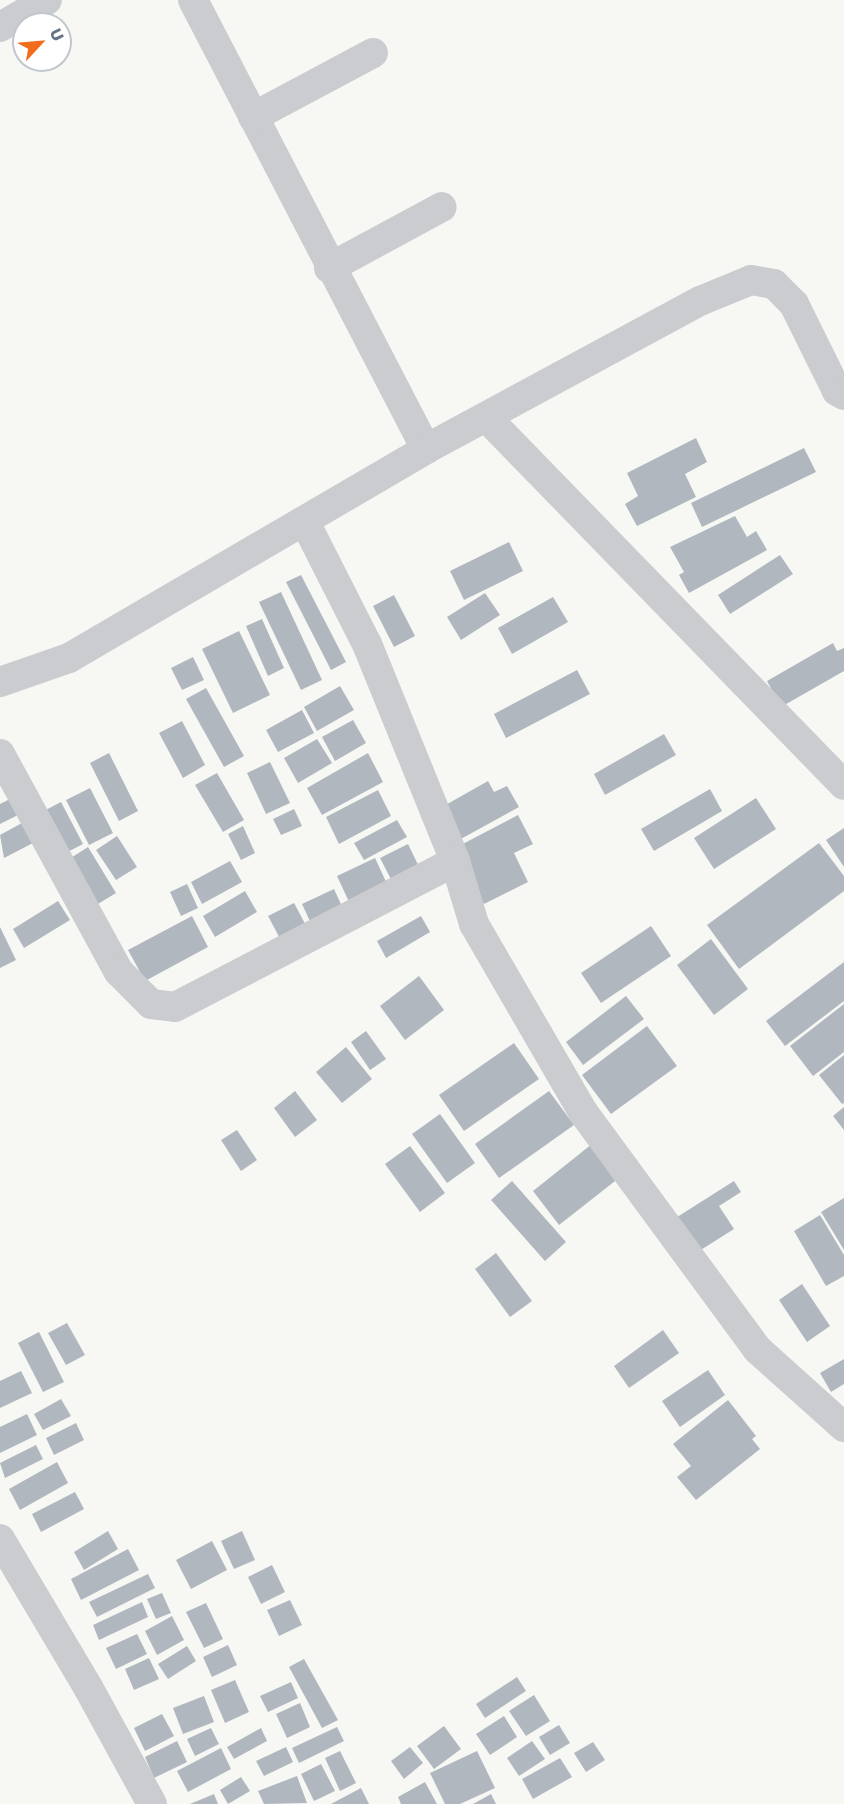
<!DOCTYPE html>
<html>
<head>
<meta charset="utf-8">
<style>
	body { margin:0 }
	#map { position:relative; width:844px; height:1804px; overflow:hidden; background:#f7f8f4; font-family:Rubik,sans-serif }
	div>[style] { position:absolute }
	.building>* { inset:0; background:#b1b7bf }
	.street>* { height:30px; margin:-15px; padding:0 15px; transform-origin:15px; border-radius:15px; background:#caccd0 }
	span { translate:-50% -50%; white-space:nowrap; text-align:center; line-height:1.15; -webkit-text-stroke:6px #fff; paint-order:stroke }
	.north { position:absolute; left:12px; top:12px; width:60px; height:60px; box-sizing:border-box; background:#fff; border:2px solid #c1c7cf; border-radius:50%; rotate:64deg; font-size:16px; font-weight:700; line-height:24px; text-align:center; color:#647388 }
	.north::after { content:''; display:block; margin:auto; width:21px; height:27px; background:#f16d1c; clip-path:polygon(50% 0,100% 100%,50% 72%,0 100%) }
</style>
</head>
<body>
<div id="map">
	<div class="building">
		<i style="clip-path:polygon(696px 438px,707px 462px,685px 474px,696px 497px,637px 526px,625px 504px,638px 496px,627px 473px)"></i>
		<i style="clip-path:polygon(804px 448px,816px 472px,702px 527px,691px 503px)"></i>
		<i style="clip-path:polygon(735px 516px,747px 537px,756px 531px,767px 550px,689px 593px,679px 575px,684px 572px,670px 547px)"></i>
		<i style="clip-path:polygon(509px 542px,523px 571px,464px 600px,450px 571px)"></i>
		<i style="clip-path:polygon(780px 555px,793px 574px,730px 614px,718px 595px)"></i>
		<i style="clip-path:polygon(301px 575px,346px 662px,331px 670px,286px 582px)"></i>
		<i style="clip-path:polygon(281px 592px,322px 680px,301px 690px,259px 602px)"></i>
		<i style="clip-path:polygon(485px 593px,500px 615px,461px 640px,447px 617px)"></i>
		<i style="clip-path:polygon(394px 595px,415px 636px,394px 647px,373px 606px)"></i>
		<i style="clip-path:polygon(553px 597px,568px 622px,512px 654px,498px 628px)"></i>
		<i style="clip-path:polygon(262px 619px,284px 668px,268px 676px,246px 626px)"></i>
		<i style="clip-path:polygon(239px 631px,270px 695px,233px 713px,202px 649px)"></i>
		<i style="clip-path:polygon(833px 643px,837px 651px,844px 648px,844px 671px,781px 707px,767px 681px)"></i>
		<i style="clip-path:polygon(193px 657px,204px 680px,182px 690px,171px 668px)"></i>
		<i style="clip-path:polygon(577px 670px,590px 694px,506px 738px,494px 714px)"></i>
		<i style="clip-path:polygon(340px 686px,354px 710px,317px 731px,304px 707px)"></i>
		<i style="clip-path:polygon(206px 688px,244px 756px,224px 767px,186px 699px)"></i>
		<i style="clip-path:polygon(302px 710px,314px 733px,278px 752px,266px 730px)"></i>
		<i style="clip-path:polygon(353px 720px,366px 743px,335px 761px,322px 737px)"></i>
		<i style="clip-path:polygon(182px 721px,205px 765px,183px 778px,159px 733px)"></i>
		<i style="clip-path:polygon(664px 734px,676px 755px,605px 795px,594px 774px)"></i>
		<i style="clip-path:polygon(317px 739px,332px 763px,298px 783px,284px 758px)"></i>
		<i style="clip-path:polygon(109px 753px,138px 811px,119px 821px,90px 763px)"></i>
		<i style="clip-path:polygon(368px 753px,383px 782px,322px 815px,307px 788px)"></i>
		<i style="clip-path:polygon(270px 762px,290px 803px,266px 814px,247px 773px)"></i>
		<i style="clip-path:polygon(217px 773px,244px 820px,223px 832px,195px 785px)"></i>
		<i style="clip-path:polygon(488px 781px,494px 792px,507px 786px,519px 807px,459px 840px,442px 807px)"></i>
		<i style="clip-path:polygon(90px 788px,113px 833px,89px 845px,66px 800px)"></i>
		<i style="clip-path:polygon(710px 789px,722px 811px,654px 851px,641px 829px)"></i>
		<i style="clip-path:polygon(378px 790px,391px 816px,339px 844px,326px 817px)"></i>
		<i style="clip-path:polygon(756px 798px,776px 829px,714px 869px,694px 838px)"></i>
		<i style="clip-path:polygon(10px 799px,18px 815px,0 824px,0 804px)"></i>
		<i style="clip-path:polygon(61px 802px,83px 844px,60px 856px,38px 814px)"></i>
		<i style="clip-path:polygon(294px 809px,302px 826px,281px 835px,273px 819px)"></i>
		<i style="clip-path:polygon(518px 815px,533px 844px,514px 853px,528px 882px,484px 904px,455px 848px)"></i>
		<i style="clip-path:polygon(397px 820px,407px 837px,364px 860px,354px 843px)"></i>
		<i style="clip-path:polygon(22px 823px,33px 843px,4px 858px,0 835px)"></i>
		<i style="clip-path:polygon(243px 826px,255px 853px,241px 860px,228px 834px)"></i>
		<i style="clip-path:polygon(844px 828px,844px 867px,826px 840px)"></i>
		<i style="clip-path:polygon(117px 836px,137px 867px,116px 880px,96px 850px)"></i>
		<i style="clip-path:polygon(819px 843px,844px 876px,844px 891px,739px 969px,707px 925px)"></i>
		<i style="clip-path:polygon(408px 844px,422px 873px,395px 887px,380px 858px)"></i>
		<i style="clip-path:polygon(88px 847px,116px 893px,93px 907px,66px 861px)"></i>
		<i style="clip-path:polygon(375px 858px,389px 888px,351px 906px,337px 876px)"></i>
		<i style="clip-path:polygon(230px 861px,242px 882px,202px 904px,191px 882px)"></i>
		<i style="clip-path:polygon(187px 884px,198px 908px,181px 916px,170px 892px)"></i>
		<i style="clip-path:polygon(334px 889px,346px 915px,314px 930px,302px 904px)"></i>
		<i style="clip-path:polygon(245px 891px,257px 912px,215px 937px,203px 916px)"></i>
		<i style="clip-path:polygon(58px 901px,70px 920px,24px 948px,13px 929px)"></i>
		<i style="clip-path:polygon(294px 903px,311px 935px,285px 948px,268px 916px)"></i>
		<i style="clip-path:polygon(192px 916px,208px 947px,145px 981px,128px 950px)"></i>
		<i style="clip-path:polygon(421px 916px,430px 932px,386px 958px,377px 941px)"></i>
		<i style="clip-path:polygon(651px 926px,671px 956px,601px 1003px,581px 973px)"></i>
		<i style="clip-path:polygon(0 927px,16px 960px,0 968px)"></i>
		<i style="clip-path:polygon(711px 939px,748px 989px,714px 1015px,677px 965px)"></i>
		<i style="clip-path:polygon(844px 962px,844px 1001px,785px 1046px,766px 1021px)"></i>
		<i style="clip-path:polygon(419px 976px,444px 1010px,405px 1040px,380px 1006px)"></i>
		<i style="clip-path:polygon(626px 996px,644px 1019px,583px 1065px,566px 1042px)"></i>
		<i style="clip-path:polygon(844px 1004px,844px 1052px,813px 1076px,790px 1046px)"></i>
		<i style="clip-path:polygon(647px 1026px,677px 1066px,611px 1114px,582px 1075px)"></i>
		<i style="clip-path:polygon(366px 1031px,386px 1059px,370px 1070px,351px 1042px)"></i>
		<i style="clip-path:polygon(514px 1043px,539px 1079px,464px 1131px,439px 1095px)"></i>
		<i style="clip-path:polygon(346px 1047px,372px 1079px,342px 1103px,316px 1072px)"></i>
		<i style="clip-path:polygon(844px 1055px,844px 1103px,842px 1104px,819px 1075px)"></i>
		<i style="clip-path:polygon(295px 1091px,317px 1120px,295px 1137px,274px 1108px)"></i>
		<i style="clip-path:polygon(549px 1091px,574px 1125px,499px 1178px,475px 1144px)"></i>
		<i style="clip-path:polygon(844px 1107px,844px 1130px,833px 1116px)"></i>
		<i style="clip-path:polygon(440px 1114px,475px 1163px,447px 1183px,412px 1134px)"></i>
		<i style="clip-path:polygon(237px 1130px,257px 1160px,241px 1171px,221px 1140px)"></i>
		<i style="clip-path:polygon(597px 1140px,624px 1174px,559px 1225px,533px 1191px)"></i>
		<i style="clip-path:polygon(410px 1146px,445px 1193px,420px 1212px,385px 1164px)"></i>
		<i style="clip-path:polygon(512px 1181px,566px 1242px,545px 1261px,491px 1200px)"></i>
		<i style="clip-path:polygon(734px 1181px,741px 1192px,719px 1206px,734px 1229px,696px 1253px,674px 1219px)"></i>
		<i style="clip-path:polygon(844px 1198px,844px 1250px,821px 1212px)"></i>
		<i style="clip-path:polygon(820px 1215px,844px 1255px,844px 1276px,826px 1286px,794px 1231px)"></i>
		<i style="clip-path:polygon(496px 1253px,532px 1301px,510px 1317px,475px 1269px)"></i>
		<i style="clip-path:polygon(802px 1284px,830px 1326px,807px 1342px,779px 1300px)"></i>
		<i style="clip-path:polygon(67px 1323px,85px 1355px,66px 1365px,48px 1333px)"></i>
		<i style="clip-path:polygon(663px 1330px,679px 1353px,629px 1388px,614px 1366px)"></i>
		<i style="clip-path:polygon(39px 1332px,64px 1382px,43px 1392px,18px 1343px)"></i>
		<i style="clip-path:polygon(844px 1359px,844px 1384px,831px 1392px,820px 1373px)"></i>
		<i style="clip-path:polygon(708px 1370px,725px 1395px,680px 1427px,662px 1401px)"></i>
		<i style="clip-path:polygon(21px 1371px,32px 1393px,0 1408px,0 1381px)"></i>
		<i style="clip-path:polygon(61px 1399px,71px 1416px,43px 1430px,34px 1414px)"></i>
		<i style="clip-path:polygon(728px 1400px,756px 1436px,752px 1439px,760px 1449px,696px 1500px,677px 1477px,691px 1466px,673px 1444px)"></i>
		<i style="clip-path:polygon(27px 1414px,37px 1435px,0 1453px,0 1427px)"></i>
		<i style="clip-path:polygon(76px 1423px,84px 1440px,54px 1455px,46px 1438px)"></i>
		<i style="clip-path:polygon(36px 1445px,43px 1459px,5px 1478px,0 1463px)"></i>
		<i style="clip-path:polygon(57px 1462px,68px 1483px,20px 1510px,9px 1489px)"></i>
		<i style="clip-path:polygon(75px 1492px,84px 1509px,41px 1532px,32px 1514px)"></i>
		<i style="clip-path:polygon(108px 1531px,118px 1549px,84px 1570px,74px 1552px)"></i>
		<i style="clip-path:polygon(242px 1531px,255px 1560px,234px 1569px,221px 1541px)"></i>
		<i style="clip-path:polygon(212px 1541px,227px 1570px,191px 1589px,176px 1560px)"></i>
		<i style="clip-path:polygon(128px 1549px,139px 1570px,81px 1600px,71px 1579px)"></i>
		<i style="clip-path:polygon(272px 1565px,285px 1592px,261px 1604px,248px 1577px)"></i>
		<i style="clip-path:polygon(148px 1574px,155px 1588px,97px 1617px,89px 1602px)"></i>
		<i style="clip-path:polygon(162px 1593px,171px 1613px,156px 1619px,147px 1599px)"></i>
		<i style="clip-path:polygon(290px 1600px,302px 1625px,279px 1636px,267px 1610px)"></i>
		<i style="clip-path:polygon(142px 1602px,148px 1617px,99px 1640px,93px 1625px)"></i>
		<i style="clip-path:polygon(206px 1603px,223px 1639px,204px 1648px,186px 1612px)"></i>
		<i style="clip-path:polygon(172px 1616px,184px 1640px,157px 1655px,145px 1631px)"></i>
		<i style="clip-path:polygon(137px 1634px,147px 1654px,116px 1669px,106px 1648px)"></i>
		<i style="clip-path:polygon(228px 1645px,237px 1665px,212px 1677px,203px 1657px)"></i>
		<i style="clip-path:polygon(187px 1646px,196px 1661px,168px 1679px,158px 1664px)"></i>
		<i style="clip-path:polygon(149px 1658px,159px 1679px,134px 1690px,125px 1669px)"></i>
		<i style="clip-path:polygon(304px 1659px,338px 1720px,322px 1728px,289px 1667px)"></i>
		<i style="clip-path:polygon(517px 1677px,526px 1691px,485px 1718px,476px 1704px)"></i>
		<i style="clip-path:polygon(235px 1680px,249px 1712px,225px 1723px,211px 1690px)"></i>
		<i style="clip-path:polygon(291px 1682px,298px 1698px,268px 1712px,260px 1696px)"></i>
		<i style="clip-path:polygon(534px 1695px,550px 1721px,526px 1736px,509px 1711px)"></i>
		<i style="clip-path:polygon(204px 1696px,214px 1722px,183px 1734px,173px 1708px)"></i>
		<i style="clip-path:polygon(300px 1703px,310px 1727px,287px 1738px,276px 1714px)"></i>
		<i style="clip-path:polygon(162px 1714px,174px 1736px,145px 1751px,134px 1728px)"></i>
		<i style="clip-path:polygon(504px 1716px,517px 1737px,490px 1755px,476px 1734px)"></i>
		<i style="clip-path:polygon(559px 1725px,570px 1743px,550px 1755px,539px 1737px)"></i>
		<i style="clip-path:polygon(444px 1726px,461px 1749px,434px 1769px,417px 1746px)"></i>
		<i style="clip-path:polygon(337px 1727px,344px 1741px,299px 1763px,292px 1748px)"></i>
		<i style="clip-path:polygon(211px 1728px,219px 1744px,195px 1756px,187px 1739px)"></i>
		<i style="clip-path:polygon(261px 1728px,267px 1741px,234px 1759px,227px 1747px)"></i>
		<i style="clip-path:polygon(177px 1741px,187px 1762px,154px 1778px,145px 1757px)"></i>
		<i style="clip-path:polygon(532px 1741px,545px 1759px,519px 1776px,507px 1758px)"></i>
		<i style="clip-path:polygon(593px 1742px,605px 1760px,586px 1772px,574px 1753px)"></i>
		<i style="clip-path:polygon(286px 1747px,293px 1762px,264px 1776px,256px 1761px)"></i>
		<i style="clip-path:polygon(410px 1747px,423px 1763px,404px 1779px,391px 1761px)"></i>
		<i style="clip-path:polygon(221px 1748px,231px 1769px,188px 1792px,177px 1771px)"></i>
		<i style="clip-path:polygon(340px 1751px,356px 1783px,340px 1791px,325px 1758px)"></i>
		<i style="clip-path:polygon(477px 1751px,495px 1788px,460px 1804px,445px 1804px,430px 1773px)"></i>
		<i style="clip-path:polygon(560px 1758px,572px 1777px,533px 1799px,522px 1779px)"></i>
		<i style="clip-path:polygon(321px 1764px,335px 1791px,314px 1801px,301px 1774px)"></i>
		<i style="clip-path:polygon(297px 1776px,307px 1803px,264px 1804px,258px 1791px)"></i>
		<i style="clip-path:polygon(241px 1777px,250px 1791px,228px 1804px,220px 1790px)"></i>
		<i style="clip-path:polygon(425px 1782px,437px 1804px,401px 1804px,398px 1797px)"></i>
		<i style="clip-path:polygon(361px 1788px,369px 1804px,331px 1804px)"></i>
		<i style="clip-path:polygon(214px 1794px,218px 1804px,190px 1804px)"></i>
		<i style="clip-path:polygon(491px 1794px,496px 1804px,473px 1804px)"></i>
	</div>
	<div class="street">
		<i style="left:193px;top:0;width:506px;rotate:62.57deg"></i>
		<i style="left:426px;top:449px;width:311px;rotate:-28.4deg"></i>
		<i style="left:700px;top:301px;width:55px;rotate:-22.4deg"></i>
		<i style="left:751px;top:280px;width:23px;rotate:10deg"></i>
		<i style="left:774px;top:284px;width:28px;rotate:45deg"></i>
		<i style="left:794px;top:304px;width:97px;rotate:63.7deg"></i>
		<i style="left:837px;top:391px;width:8px;rotate:30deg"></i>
		<i style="left:0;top:27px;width:54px;rotate:-29.9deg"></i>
		<i style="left:253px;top:117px;width:136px;rotate:-28.1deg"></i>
		<i style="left:329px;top:268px;width:128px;rotate:-28.4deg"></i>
		<i style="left:486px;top:417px;width:513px;rotate:45.79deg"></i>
		<i style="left:305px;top:522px;width:137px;rotate:63.1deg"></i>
		<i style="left:367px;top:644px;width:234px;rotate:67.9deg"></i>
		<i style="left:455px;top:861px;width:66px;rotate:73.2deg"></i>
		<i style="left:474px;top:924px;width:217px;rotate:59.9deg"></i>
		<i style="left:583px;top:1112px;width:294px;rotate:53.7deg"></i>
		<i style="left:757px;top:1349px;width:117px;rotate:41.9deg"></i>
		<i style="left:0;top:682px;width:73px;rotate:-19.2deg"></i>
		<i style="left:69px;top:658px;width:414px;rotate:-30.3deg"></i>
		<i style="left:0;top:754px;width:248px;rotate:61.4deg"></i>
		<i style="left:119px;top:972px;width:45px;rotate:45deg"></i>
		<i style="left:151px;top:1004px;width:24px;rotate:7deg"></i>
		<i style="left:175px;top:1007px;width:316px;rotate:-27.5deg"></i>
		<i style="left:0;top:1539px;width:174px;rotate:59.3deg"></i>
		<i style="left:89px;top:1689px;width:131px;rotate:61.3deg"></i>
	</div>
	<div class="north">U</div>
</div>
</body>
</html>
